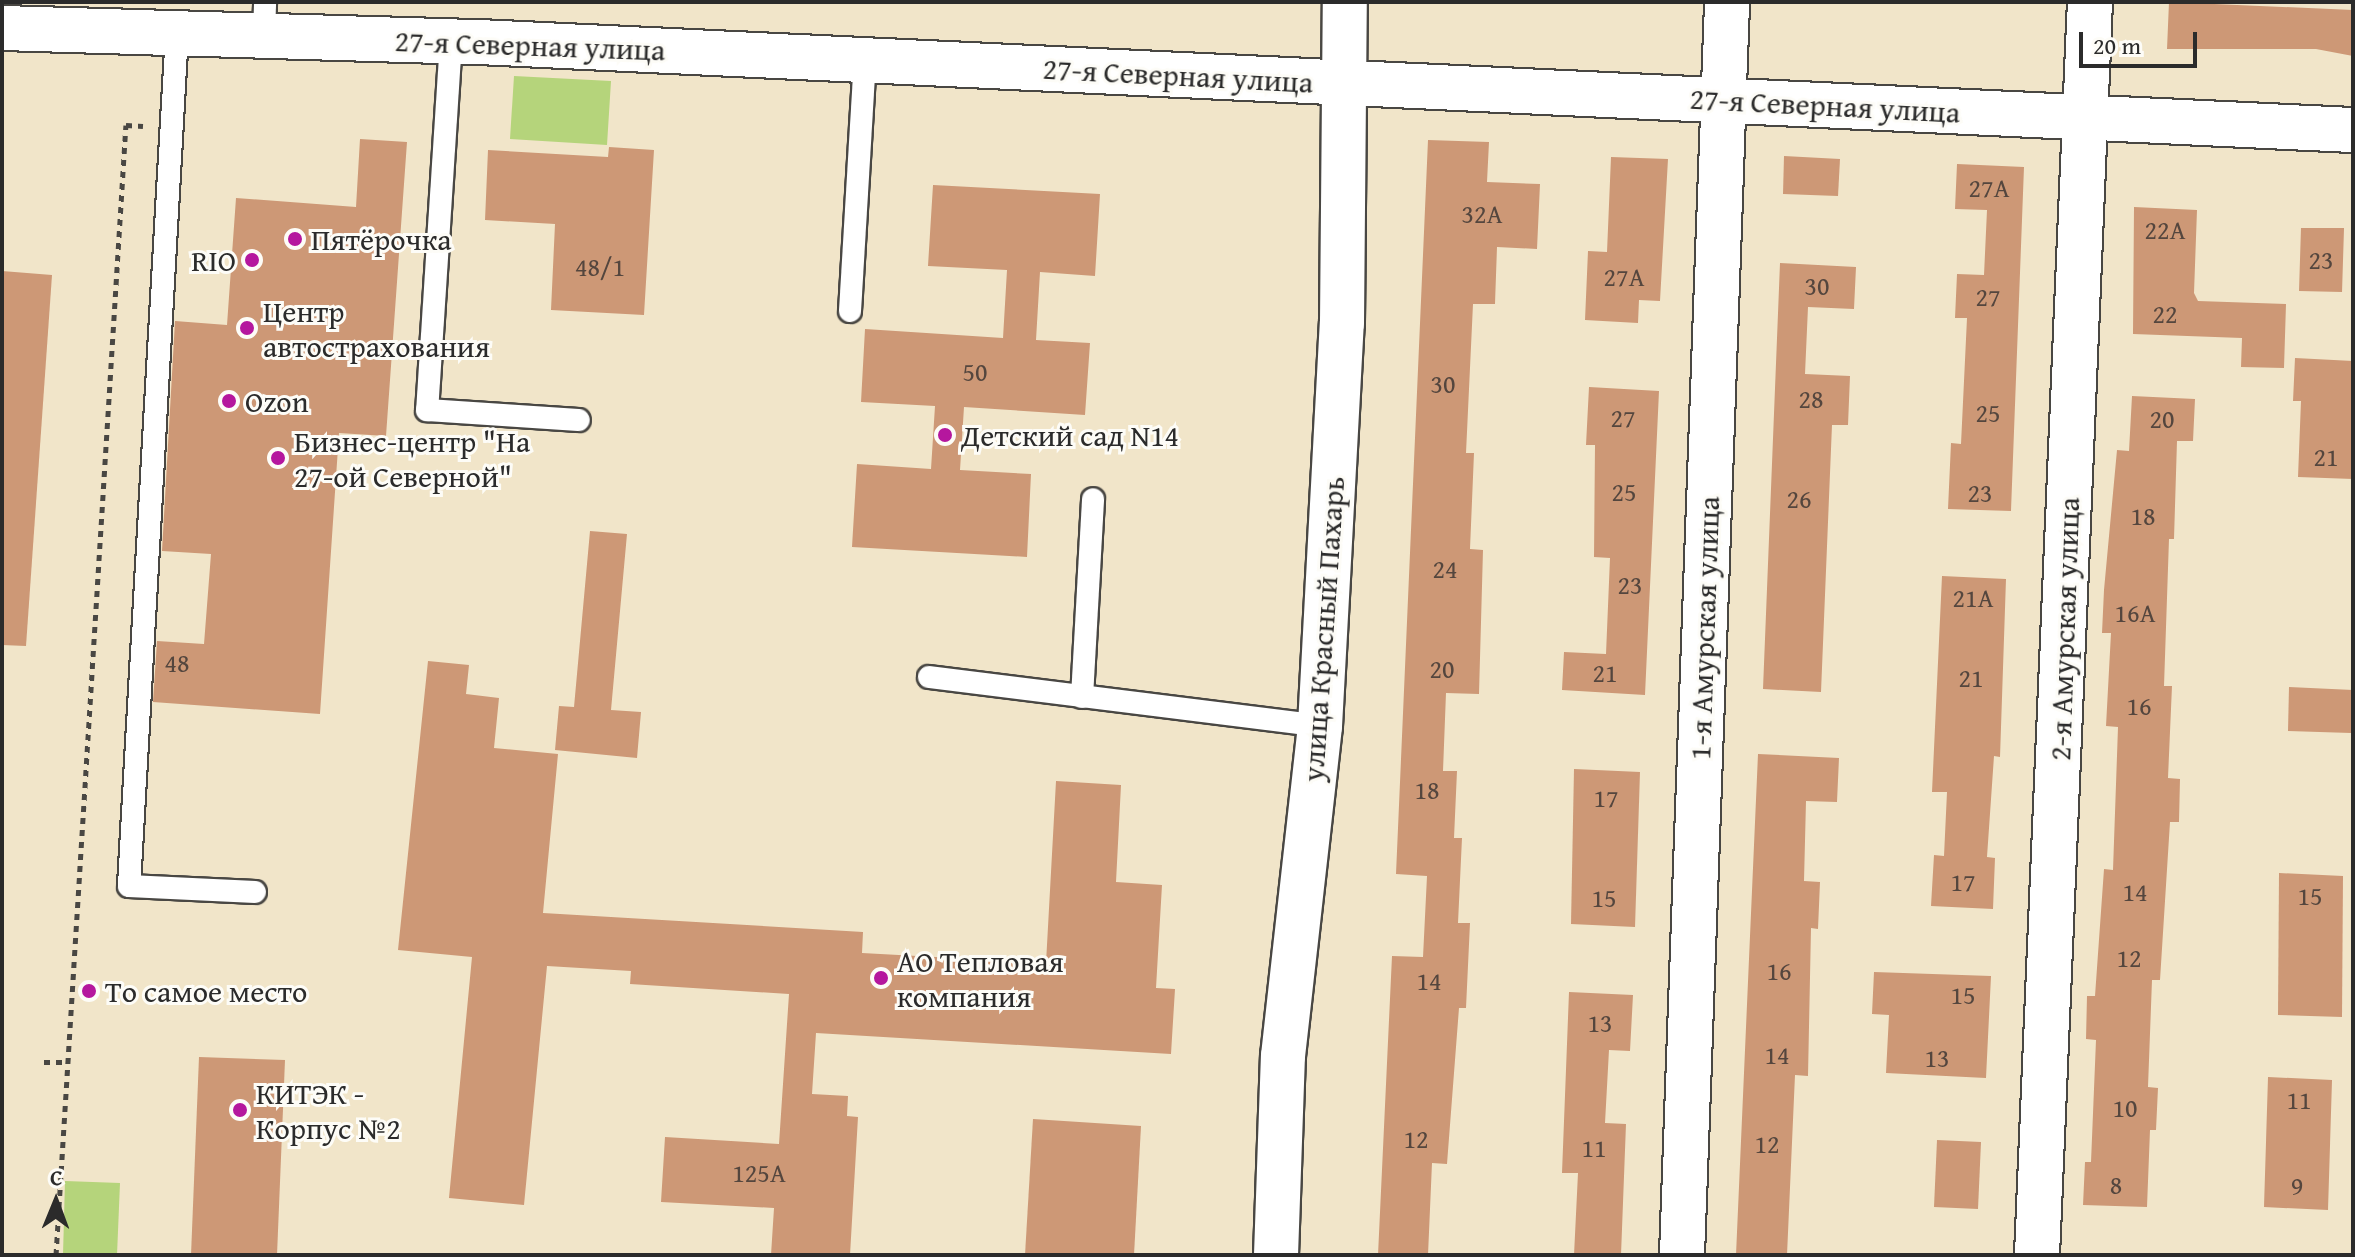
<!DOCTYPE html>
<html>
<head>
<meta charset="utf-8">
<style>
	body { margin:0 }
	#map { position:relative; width:2355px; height:1257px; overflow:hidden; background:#f1e5c9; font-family:"Gentium Book Plus",serif }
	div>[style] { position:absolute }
	.green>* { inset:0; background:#b5d47b }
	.building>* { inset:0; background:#cd9876 }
	.path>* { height:5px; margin-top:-2.5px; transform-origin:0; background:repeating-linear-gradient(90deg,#494743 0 6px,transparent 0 12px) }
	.roads { filter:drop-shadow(2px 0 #494743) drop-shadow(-2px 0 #494743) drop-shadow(0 2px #494743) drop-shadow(0 -2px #494743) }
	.service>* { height:22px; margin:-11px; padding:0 11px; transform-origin:11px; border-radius:11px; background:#fff }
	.minor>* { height:44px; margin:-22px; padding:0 22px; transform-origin:22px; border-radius:22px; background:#fff }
	.tertiary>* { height:44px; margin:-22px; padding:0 22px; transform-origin:22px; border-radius:22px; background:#fff }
	.dots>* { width:22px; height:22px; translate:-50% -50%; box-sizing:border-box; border:4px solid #fdfcf7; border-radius:50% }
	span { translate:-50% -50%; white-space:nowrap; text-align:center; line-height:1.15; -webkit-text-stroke:6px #fdfcf7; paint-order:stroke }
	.number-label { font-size:26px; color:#54463e }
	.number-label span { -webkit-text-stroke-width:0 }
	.street-label { font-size:30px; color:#2b2b2b }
	.poi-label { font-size:30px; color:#2b2b2b }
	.left { translate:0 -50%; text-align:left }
	.right { translate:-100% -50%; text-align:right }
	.frame { position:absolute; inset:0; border:4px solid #2b2b2b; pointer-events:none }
	.north { position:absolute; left:16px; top:1161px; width:80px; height:80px; -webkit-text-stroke:6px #fdfcf7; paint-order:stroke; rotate:1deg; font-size:22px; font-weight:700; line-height:32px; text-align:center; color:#2b2b2b }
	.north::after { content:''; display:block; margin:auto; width:28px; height:36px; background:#2b2b2b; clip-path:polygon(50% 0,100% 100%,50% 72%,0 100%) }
	.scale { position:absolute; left:2079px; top:32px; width:118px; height:36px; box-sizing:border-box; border:4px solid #2b2b2b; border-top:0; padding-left:10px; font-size:24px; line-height:28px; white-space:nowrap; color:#2b2b2b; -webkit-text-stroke:6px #fdfcf7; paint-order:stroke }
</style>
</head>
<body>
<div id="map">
	<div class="green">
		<i style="clip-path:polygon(514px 76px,611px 81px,607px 145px,510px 139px)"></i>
		<i style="clip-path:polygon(65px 1181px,120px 1183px,117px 1255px,63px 1255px)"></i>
	</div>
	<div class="building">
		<i style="clip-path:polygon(2169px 2px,2353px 10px,2353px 56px,2316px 49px,2167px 49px)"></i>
		<i style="clip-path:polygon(360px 139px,407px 142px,386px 436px,339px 433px,320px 714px,153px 702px,157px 641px,204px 644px,211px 554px,162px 551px,175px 321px,227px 325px,236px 198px,356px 207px)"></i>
		<i style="clip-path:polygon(1428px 140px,1489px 142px,1487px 182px,1540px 184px,1537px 249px,1497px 247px,1495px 304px,1473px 304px,1466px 453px,1474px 453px,1470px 549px,1483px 550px,1479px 694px,1446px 693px,1443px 771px,1457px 771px,1454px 838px,1462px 838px,1458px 923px,1470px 923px,1466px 1008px,1459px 1008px,1447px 1164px,1432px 1163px,1428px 1255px,1378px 1255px,1392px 956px,1423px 957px,1427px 876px,1396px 874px)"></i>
		<i style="clip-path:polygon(609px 147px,654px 150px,644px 315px,551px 310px,555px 224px,485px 220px,488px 150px,608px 157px)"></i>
		<i style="clip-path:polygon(1784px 156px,1840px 159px,1838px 196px,1783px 194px)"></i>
		<i style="clip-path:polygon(1611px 157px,1668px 159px,1660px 301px,1639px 300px,1638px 323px,1585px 320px,1588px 251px,1607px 252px)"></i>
		<i style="clip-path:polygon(1957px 164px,2024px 167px,2011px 511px,1948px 509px,1951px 443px,1961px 444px,1967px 318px,1955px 318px,1957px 274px,1984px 275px,1987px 210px,1955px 209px)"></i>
		<i style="clip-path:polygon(933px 185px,1100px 194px,1095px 276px,1040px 272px,1036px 340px,1090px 343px,1085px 415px,964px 407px,960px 470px,1031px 474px,1027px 557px,852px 547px,857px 464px,931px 469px,935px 406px,861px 402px,865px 329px,1003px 338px,1007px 270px,928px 266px)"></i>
		<i style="clip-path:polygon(2134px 207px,2197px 210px,2194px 293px,2198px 301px,2286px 304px,2284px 368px,2241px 367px,2242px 338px,2133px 334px)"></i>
		<i style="clip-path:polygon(2301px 228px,2344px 228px,2342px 292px,2299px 291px)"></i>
		<i style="clip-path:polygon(1780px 263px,1856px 267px,1854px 309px,1808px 307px,1805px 374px,1850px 376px,1848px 425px,1832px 425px,1821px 692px,1763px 689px)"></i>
		<i style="clip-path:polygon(2px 271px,52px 275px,26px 646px,2px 645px)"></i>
		<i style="clip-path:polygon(2295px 358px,2353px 361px,2353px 479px,2298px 477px,2301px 401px,2293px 401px)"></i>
		<i style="clip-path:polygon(1589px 387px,1659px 391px,1645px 695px,1562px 690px,1564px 652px,1606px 654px,1610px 558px,1594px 557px,1595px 445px,1586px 445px)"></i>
		<i style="clip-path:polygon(2132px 396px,2195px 399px,2193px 441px,2177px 441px,2174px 539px,2169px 539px,2164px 686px,2172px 686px,2168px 778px,2180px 779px,2179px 822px,2170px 822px,2160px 980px,2152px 980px,2148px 1087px,2158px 1088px,2156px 1130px,2150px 1130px,2147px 1207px,2083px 1205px,2085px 1162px,2091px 1162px,2096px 1040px,2086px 1039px,2087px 996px,2095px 996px,2104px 869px,2113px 870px,2118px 727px,2106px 726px,2111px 633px,2102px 633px,2104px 590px,2117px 450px,2129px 451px)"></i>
		<i style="clip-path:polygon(590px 531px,627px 534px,611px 710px,641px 712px,637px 758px,555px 750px,559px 706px,574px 707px)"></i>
		<i style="clip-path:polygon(1942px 576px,2006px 579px,2000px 757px,1994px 756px,1987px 857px,1995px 858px,1993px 909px,1931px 906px,1934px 855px,1944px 856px,1947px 792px,1932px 792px)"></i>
		<i style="clip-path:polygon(428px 661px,469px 665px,466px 694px,499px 698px,494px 748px,558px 754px,543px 913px,863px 932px,862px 953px,1046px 963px,1056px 781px,1121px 785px,1116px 882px,1162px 885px,1156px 988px,1175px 989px,1171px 1054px,816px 1033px,812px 1094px,848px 1096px,847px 1116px,858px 1117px,850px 1255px,771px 1255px,774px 1208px,661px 1202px,665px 1137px,779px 1144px,789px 994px,630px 984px,631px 971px,547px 966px,524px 1205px,449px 1198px,472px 957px,398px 950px)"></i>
		<i style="clip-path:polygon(2289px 687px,2353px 690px,2351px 733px,2288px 731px)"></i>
		<i style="clip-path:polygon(1758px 754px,1839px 758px,1837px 802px,1806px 801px,1804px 881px,1820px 882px,1818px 929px,1811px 928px,1808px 1076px,1795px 1075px,1787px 1255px,1736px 1255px)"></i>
		<i style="clip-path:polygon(1574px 769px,1640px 772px,1635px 927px,1571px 924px)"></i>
		<i style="clip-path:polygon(2279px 873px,2343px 876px,2342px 1017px,2278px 1015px)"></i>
		<i style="clip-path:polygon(1874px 972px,1991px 976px,1986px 1078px,1886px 1073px,1889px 1015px,1872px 1014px)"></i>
		<i style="clip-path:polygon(1569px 992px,1633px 995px,1630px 1051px,1609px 1050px,1605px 1123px,1626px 1124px,1621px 1255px,1574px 1255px,1578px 1173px,1562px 1173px)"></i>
		<i style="clip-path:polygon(199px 1057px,285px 1060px,277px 1255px,191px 1255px)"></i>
		<i style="clip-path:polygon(2268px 1077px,2332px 1080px,2328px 1210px,2264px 1207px)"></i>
		<i style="clip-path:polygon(1033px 1119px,1141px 1126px,1134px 1255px,1025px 1255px)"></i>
		<i style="clip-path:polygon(1937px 1140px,1981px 1142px,1978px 1209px,1934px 1207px)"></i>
	</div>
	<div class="path">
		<i style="left:44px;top:1062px;width:22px"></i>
		<i style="left:56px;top:1255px;width:1132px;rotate:-86.46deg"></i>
		<i style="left:126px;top:125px;width:17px;rotate:3deg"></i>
	</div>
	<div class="roads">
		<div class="service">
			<i style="left:177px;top:32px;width:855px;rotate:93.22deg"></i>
			<i style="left:129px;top:886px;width:126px;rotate:2.7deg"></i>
			<i style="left:264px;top:34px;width:32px;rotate:-88deg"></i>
			<i style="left:451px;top:41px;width:370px;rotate:93.7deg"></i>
			<i style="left:427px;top:410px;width:152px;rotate:3.8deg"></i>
			<i style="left:850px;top:311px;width:251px;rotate:-86.6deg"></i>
			<i style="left:929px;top:677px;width:394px;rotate:7.1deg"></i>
			<i style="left:1082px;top:697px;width:198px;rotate:-86.8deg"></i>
		</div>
		<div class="minor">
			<i style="left:1682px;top:1255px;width:1254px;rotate:-87.94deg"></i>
			<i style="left:2037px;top:1255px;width:1254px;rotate:-87.58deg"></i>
		</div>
		<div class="tertiary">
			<i style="left:2px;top:28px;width:477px;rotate:1.7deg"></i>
			<i style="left:479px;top:42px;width:1876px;rotate:2.69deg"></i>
			<i style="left:1276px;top:1255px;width:199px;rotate:-88deg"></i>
			<i style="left:1283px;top:1056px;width:332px;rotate:-83.6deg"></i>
			<i style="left:1320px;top:726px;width:404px;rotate:-86.9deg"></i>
			<i style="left:1342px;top:323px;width:321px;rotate:-89.5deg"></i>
		</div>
	</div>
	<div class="dots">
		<i style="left:295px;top:239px;background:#b5179e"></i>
		<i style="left:252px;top:260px;background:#b5179e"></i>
		<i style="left:247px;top:328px;background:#b5179e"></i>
		<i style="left:229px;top:401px;background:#b5179e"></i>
		<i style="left:945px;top:435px;background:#b5179e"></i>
		<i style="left:278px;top:458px;background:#b5179e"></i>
		<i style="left:881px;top:978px;background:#b5179e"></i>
		<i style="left:89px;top:991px;background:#b5179e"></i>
		<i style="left:240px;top:1110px;background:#b5179e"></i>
	</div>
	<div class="number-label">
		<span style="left:1989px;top:188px">27А</span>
		<span style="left:1482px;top:214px">32А</span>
		<span style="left:2165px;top:230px">22А</span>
		<span style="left:2321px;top:260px">23</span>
		<span style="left:600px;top:267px">48/1</span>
		<span style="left:1624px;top:277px">27А</span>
		<span style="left:1817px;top:286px">30</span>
		<span style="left:1988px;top:297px">27</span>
		<span style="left:2165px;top:314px">22</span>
		<span style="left:975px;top:372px">50</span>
		<span style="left:1443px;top:384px">30</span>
		<span style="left:1811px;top:399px">28</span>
		<span style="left:1988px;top:413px">25</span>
		<span style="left:1623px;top:418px">27</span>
		<span style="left:2162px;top:419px">20</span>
		<span style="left:2326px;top:457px">21</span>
		<span style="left:1624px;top:492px">25</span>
		<span style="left:1980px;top:493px">23</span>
		<span style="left:1799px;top:499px">26</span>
		<span style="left:2143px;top:516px">18</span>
		<span style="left:1445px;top:569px">24</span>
		<span style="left:1630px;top:585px">23</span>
		<span style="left:1973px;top:598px">21А</span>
		<span style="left:2135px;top:613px">16А</span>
		<span style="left:177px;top:663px">48</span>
		<span style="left:1442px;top:669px">20</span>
		<span style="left:1605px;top:673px">21</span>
		<span style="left:1971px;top:678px">21</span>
		<span style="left:2139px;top:706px">16</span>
		<span style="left:1427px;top:790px">18</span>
		<span style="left:1606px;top:798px">17</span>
		<span style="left:1963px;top:882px">17</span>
		<span style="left:2135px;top:892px">14</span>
		<span style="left:2310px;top:896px">15</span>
		<span style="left:1604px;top:898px">15</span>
		<span style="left:2129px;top:958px">12</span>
		<span style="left:1779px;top:971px">16</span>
		<span style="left:1429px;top:981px">14</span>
		<span style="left:1963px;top:995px">15</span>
		<span style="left:1600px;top:1023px">13</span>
		<span style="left:1777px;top:1055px">14</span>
		<span style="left:1937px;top:1058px">13</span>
		<span style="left:2299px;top:1100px">11</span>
		<span style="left:2125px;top:1108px">10</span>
		<span style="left:1416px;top:1139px">12</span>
		<span style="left:1767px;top:1144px">12</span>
		<span style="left:1594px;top:1148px">11</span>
		<span style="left:759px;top:1173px">125А</span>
		<span style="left:2116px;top:1185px">8</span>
		<span style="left:2297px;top:1186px">9</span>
	</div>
	<div class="street-label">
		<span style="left:530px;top:45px;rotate:2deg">27-я Северная улица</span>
		<span style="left:1178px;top:75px;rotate:3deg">27-я Северная улица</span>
		<span style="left:1825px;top:105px;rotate:3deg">27-я Северная улица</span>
		<span style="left:1704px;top:628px;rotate:-88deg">1-я Амурская улица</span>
		<span style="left:1323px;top:629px;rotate:-86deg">улица Красный Пахарь</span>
		<span style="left:2064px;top:629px;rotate:-88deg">2-я Амурская улица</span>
	</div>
	<div class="poi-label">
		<span class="left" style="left:311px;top:239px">Пятёрочка</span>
		<span class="right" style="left:236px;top:260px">RIO</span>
		<span class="left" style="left:263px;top:328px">Центр<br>автострахования</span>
		<span class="left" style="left:245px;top:401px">Ozon</span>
		<span class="left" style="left:961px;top:435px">Детский сад N14</span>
		<span class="left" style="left:294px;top:458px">Бизнес-центр "На<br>27-ой Северной"</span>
		<span class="left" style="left:897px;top:978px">АО Тепловая<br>компания</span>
		<span class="left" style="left:105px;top:991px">То самое место</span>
		<span class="left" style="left:256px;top:1110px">КИТЭК -<br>Корпус №2</span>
	</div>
	<div class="frame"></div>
	<div class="north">С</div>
	<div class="scale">20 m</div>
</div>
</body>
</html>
